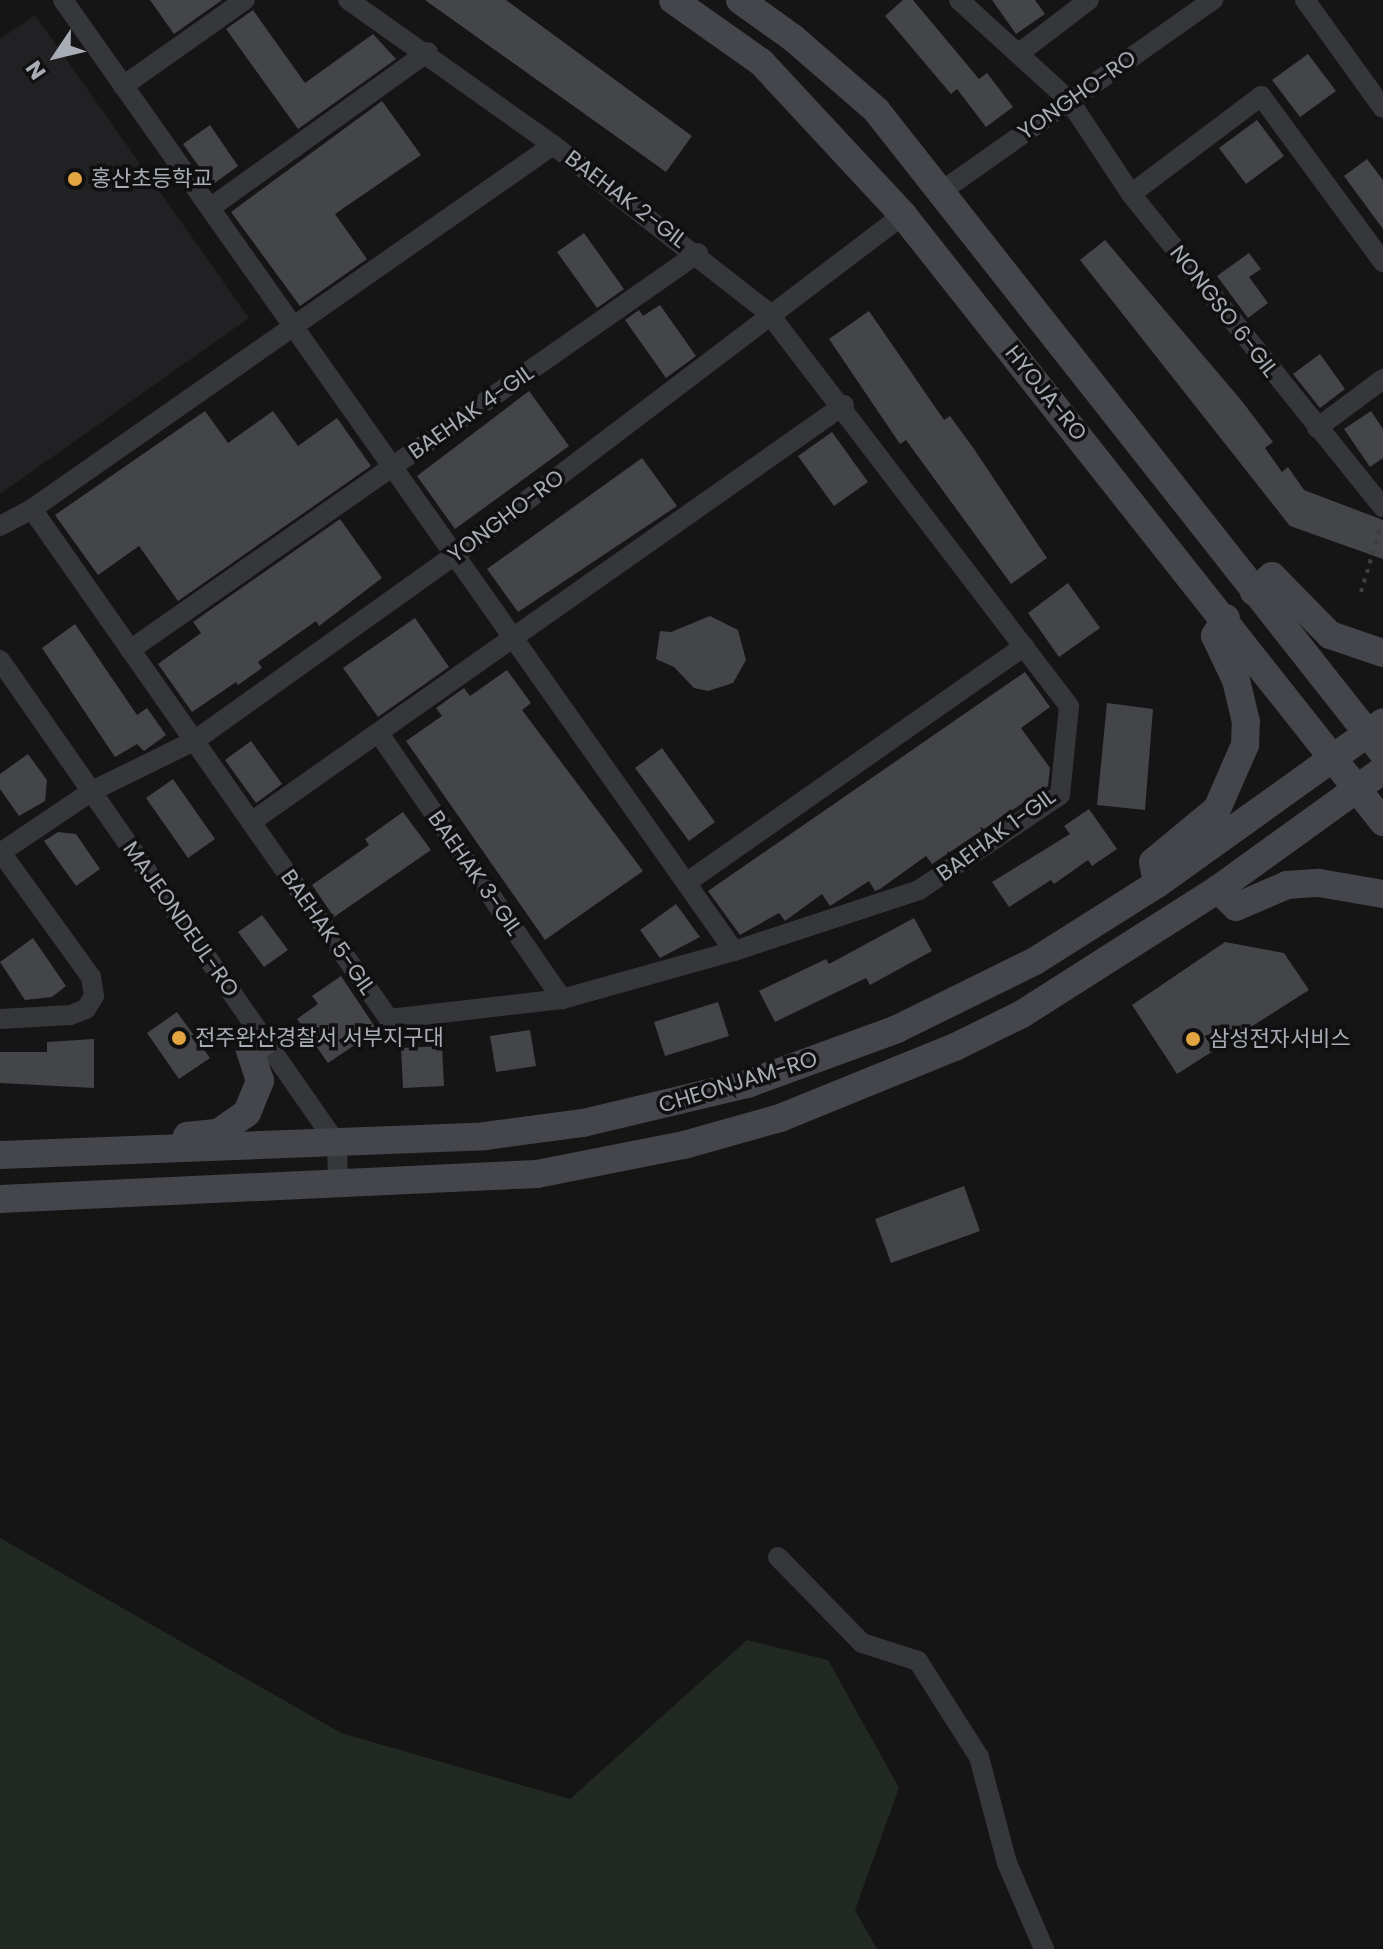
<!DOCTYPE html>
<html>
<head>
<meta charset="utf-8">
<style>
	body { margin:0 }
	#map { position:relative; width:1383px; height:1949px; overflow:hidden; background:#151516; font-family:Poppins,"Noto Sans KR",sans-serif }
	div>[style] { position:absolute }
	.built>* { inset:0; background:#212123 }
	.green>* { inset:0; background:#212922 }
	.building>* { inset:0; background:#444549 }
	.path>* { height:4px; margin-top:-2px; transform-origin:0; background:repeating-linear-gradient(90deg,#3c3e42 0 4px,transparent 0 10px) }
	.street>* { height:20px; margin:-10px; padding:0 10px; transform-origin:10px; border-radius:10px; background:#36373b }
	.secondary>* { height:28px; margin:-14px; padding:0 14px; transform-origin:14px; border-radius:14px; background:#44464b }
	.dots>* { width:22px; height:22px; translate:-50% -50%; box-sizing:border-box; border:4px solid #101011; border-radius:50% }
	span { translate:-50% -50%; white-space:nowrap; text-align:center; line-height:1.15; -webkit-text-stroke:7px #101011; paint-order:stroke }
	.street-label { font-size:22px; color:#a8acb5 }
	.poi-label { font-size:22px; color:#a8acb5 }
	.left { translate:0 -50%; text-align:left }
	.north { position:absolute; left:16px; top:16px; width:80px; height:80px; -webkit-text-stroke:6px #101011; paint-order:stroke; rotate:235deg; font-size:22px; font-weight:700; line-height:32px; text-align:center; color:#a8acb5 }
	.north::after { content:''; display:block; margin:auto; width:28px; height:36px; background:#a8acb5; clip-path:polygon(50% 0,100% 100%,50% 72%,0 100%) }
</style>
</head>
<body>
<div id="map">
	<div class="built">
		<i style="clip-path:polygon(35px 15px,249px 318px,0 494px,0 39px)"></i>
	</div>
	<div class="green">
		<i style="clip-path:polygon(0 1538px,341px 1733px,570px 1799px,747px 1640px,828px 1660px,899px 1788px,855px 1910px,877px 1949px,0 1949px)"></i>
	</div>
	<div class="building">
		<i style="clip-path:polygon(150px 0,222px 0,174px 34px)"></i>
		<i style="clip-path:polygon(425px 0,506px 0,692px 136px,666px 172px)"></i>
		<i style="clip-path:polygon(903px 0,913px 0,979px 79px,987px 73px,1013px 107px,986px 127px,957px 89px,951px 94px,885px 16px)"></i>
		<i style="clip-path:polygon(992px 0,1035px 0,1045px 14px,1016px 34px)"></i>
		<i style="clip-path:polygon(253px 10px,305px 83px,373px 34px,396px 59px,298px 129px,226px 29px)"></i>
		<i style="clip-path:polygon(1308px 54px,1336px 91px,1300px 117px,1272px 80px)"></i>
		<i style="clip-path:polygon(382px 101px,421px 155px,335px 214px,367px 259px,300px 306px,231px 212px)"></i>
		<i style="clip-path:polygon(1257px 120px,1284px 156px,1246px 184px,1219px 148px)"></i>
		<i style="clip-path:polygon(210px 125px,238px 166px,212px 185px,183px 144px)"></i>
		<i style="clip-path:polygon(1367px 159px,1383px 180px,1383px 229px,1344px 176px)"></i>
		<i style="clip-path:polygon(584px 233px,624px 289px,597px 308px,557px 252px)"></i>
		<i style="clip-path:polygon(1105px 240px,1241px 400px,1273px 442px,1265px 448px,1282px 472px,1288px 467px,1304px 490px,1383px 520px,1383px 559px,1290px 526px,1080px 260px)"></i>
		<i style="clip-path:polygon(1249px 253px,1261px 269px,1249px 277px,1268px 303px,1248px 318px,1217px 276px)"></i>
		<i style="clip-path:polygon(660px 305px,696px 356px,666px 378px,625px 320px,639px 310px,643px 316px)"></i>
		<i style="clip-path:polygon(869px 311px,944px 420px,950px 416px,974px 449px,1047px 558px,1011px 584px,906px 440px,900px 444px,829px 339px)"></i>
		<i style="clip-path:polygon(1320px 354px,1345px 389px,1320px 408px,1293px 374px)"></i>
		<i style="clip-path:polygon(529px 391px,569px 446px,455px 529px,417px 476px)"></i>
		<i style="clip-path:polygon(205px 411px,228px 443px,273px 411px,298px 446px,337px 418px,371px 466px,178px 601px,139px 546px,98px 575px,55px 515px)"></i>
		<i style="clip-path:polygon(1371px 411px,1383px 429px,1383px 458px,1370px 467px,1344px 429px)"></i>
		<i style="clip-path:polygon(832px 432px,868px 482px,834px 506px,798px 456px)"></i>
		<i style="clip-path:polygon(642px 458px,677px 506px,518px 612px,487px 569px)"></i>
		<i style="clip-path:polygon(340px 519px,382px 578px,319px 626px,316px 621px,258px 662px,262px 668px,238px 685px,236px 682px,192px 712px,158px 664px,201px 633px,193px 622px)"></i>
		<i style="clip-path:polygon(1068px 583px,1100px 628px,1059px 657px,1028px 613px)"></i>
		<i style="clip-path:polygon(710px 616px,738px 630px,746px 660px,733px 683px,708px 691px,694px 688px,674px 667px,656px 659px,660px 631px,671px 632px)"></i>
		<i style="clip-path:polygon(415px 618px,449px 667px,378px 717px,343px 668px)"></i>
		<i style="clip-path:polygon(75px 624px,137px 715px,147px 708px,166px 735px,144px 751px,137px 744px,115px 757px,42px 648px)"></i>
		<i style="clip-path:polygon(507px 670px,531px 703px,522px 710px,643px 871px,545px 940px,406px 741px,442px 716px,436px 708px,464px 688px,470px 696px)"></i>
		<i style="clip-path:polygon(1025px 672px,1050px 707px,1021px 728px,1050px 768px,1048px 786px,932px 864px,926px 856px,880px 889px,875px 891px,869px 881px,830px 906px,822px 894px,785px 921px,779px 913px,740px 935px,708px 891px)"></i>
		<i style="clip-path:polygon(1107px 703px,1153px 709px,1145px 810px,1097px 805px)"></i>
		<i style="clip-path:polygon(251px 741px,282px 784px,256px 803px,225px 760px)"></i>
		<i style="clip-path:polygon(662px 748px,715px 822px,689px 841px,635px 768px)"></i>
		<i style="clip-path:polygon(28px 754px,47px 780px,45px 801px,19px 816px,0 789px,0 774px)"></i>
		<i style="clip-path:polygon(173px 779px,215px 839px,188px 858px,146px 798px)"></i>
		<i style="clip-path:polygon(1089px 809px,1117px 849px,1092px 866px,1088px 860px,1054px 884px,1051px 880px,1009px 907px,992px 882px,1070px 834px,1064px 826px)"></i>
		<i style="clip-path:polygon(403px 812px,431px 850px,334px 917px,312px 885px,369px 845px,365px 839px)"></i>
		<i style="clip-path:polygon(58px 832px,76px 834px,100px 869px,76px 886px,44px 841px)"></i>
		<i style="clip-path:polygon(676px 904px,700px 937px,660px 958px,640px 930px)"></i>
		<i style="clip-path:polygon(262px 915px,288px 950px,264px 967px,238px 932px)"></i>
		<i style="clip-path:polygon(914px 918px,932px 951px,870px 985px,866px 978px,775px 1022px,759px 991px,826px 959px,829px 964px)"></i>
		<i style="clip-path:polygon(33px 938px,66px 986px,52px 997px,25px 1000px,0 962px)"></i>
		<i style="clip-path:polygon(1225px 942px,1284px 953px,1309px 990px,1177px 1074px,1132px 1005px)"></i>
		<i style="clip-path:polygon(341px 976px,377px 1030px,328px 1063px,297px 1019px,318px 1004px,312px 996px)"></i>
		<i style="clip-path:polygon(718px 1002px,729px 1036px,665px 1056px,654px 1022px)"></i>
		<i style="clip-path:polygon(177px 1012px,210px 1058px,179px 1079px,147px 1033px)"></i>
		<i style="clip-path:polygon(530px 1030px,536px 1066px,496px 1072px,490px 1036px)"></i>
		<i style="clip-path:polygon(94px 1039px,94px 1088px,0 1083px,0 1052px,47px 1052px,47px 1042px)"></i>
		<i style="clip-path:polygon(442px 1046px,444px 1086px,403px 1088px,401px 1048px)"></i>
		<i style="clip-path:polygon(964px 1186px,980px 1231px,891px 1263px,875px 1219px)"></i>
	</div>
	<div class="path">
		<i style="left:1361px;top:592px;width:70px;rotate:-73.4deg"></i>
	</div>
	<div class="street">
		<i style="left:63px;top:0;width:1164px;rotate:54.79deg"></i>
		<i style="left:959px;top:0;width:149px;rotate:42.3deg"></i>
		<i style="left:1069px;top:100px;width:113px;rotate:56.6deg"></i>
		<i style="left:1131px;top:194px;width:402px;rotate:51.2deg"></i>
		<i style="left:1305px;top:0;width:133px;rotate:54.2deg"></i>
		<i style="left:1018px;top:54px;width:89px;rotate:-37.3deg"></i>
		<i style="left:123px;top:86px;width:149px;rotate:-35.2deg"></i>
		<i style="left:942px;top:191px;width:332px;rotate:-35.2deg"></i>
		<i style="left:1131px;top:194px;width:163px;rotate:-37deg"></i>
		<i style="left:1261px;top:96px;width:206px;rotate:53.7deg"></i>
		<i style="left:210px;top:208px;width:268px;rotate:-35.6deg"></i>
		<i style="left:1317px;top:428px;width:82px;rotate:-36.6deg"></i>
		<i style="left:32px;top:509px;width:623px;rotate:55.01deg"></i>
		<i style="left:389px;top:1019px;width:174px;rotate:-6.6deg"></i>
		<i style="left:562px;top:999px;width:179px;rotate:-15.6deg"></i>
		<i style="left:734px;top:951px;width:195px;rotate:-18.2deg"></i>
		<i style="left:919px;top:890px;width:170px;rotate:-34deg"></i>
		<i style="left:1060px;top:795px;width:89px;rotate:-84.2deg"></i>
		<i style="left:1069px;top:706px;width:494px;rotate:-127.4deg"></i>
		<i style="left:769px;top:313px;width:274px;rotate:-142.1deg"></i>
		<i style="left:553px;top:145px;width:251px;rotate:-144.7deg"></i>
		<i style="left:0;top:526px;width:36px;rotate:-28deg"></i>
		<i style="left:32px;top:509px;width:636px;rotate:-34.94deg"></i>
		<i style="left:130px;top:650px;width:693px;rotate:-34.95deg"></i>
		<i style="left:0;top:660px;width:590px;rotate:55.15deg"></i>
		<i style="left:337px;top:1144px;width:41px;rotate:88.6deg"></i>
		<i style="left:380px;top:735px;width:321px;rotate:55.4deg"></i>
		<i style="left:251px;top:822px;width:725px;rotate:-35.12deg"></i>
		<i style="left:0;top:851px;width:155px;rotate:54.2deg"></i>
		<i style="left:91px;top:977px;width:19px;rotate:81deg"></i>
		<i style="left:94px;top:996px;width:15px;rotate:122deg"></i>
		<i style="left:86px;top:1009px;width:17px;rotate:159deg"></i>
		<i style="left:70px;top:1015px;width:70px;rotate:176.7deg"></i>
		<i style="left:0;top:853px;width:111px;rotate:-34deg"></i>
		<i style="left:92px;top:791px;width:114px;rotate:-26.1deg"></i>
		<i style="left:194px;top:741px;width:320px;rotate:-35.5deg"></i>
		<i style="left:455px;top:555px;width:562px;rotate:-37.2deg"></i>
		<i style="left:686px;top:883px;width:413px;rotate:-35deg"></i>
		<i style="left:778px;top:1557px;width:120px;rotate:45.7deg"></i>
		<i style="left:862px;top:1643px;width:59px;rotate:17.8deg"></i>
		<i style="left:918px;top:1661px;width:114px;rotate:57.6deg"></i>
		<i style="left:979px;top:1757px;width:110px;rotate:75.2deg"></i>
		<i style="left:1007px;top:1863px;width:94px;rotate:66.7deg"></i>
	</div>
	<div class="secondary">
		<i style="left:673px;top:0;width:108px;rotate:35.2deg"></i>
		<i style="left:761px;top:62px;width:209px;rotate:47.1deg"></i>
		<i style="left:903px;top:215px;width:774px;rotate:51.66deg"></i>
		<i style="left:740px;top:0;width:65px;rotate:35.6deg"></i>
		<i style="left:793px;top:38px;width:110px;rotate:40.9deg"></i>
		<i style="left:876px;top:110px;width:819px;rotate:51.74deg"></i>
		<i style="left:1254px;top:592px;width:24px;rotate:-42deg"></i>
		<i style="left:1272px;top:576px;width:83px;rotate:45.5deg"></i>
		<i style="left:1330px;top:635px;width:56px;rotate:18.8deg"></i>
		<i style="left:1157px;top:884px;width:22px;rotate:-100deg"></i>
		<i style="left:1153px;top:862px;width:83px;rotate:-39.6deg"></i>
		<i style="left:1217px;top:809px;width:70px;rotate:-66.4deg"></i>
		<i style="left:1245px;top:745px;width:23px;rotate:-88deg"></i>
		<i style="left:1246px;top:722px;width:43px;rotate:-103.4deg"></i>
		<i style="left:1236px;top:680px;width:49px;rotate:-115.5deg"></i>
		<i style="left:1215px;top:636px;width:21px;rotate:-59deg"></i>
		<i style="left:1218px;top:889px;width:25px;rotate:45deg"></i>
		<i style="left:1236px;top:907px;width:56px;rotate:-23.3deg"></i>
		<i style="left:1287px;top:885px;width:32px;rotate:-4deg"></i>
		<i style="left:1319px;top:883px;width:65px;rotate:9.8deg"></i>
		<i style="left:187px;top:1136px;width:31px;rotate:-6deg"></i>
		<i style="left:218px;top:1133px;width:35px;rotate:-35deg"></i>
		<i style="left:247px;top:1113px;width:35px;rotate:-68deg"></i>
		<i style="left:260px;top:1081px;width:33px;rotate:-108deg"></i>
		<i style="left:250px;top:1050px;width:17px;rotate:-31deg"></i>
		<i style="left:0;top:1155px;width:485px;rotate:-2.2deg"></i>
		<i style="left:485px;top:1136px;width:99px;rotate:-7.6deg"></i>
		<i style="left:583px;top:1123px;width:169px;rotate:-13.4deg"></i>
		<i style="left:747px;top:1084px;width:160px;rotate:-20.1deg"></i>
		<i style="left:897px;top:1029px;width:154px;rotate:-26.2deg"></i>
		<i style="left:1035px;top:961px;width:144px;rotate:-32.3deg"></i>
		<i style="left:1157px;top:884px;width:278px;rotate:-35.6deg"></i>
		<i style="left:0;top:1199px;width:538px;rotate:-2.67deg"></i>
		<i style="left:537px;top:1174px;width:150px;rotate:-11.2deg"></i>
		<i style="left:684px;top:1145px;width:100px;rotate:-15.7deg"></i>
		<i style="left:780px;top:1118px;width:189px;rotate:-22.1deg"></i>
		<i style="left:955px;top:1047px;width:75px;rotate:-26.2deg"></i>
		<i style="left:1022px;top:1014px;width:232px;rotate:-32.5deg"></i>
		<i style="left:1218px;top:889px;width:203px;rotate:-35.8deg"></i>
	</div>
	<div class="dots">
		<i style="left:75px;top:179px;background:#e2a541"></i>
		<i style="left:179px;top:1038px;background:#e2a541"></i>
		<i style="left:1193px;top:1039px;background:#e2a541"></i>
	</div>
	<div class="street-label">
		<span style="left:1077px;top:95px;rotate:-35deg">YONGHO-RO</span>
		<span style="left:626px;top:199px;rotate:37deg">BAEHAK 2-GIL</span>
		<span style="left:1224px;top:311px;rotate:52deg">NONGSO 6-GIL</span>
		<span style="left:1046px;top:393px;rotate:51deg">HYOJA-RO</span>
		<span style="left:471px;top:412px;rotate:-35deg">BAEHAK 4-GIL</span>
		<span style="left:506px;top:516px;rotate:-37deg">YONGHO-RO</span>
		<span style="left:996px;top:835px;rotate:-36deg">BAEHAK 1-GIL</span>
		<span style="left:475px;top:873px;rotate:55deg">BAEHAK 3-GIL</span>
		<span style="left:181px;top:919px;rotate:55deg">MAJEONDEUL-RO</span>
		<span style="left:328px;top:932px;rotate:55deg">BAEHAK 5-GIL</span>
		<span style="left:738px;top:1082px;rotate:-17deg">CHEONJAM-RO</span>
	</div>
	<div class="poi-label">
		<span class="left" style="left:91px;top:179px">홍산초등학교</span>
		<span class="left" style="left:195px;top:1038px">전주완산경찰서 서부지구대</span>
		<span class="left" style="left:1209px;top:1039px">삼성전자서비스</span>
	</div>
	<div class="north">N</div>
</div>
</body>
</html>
